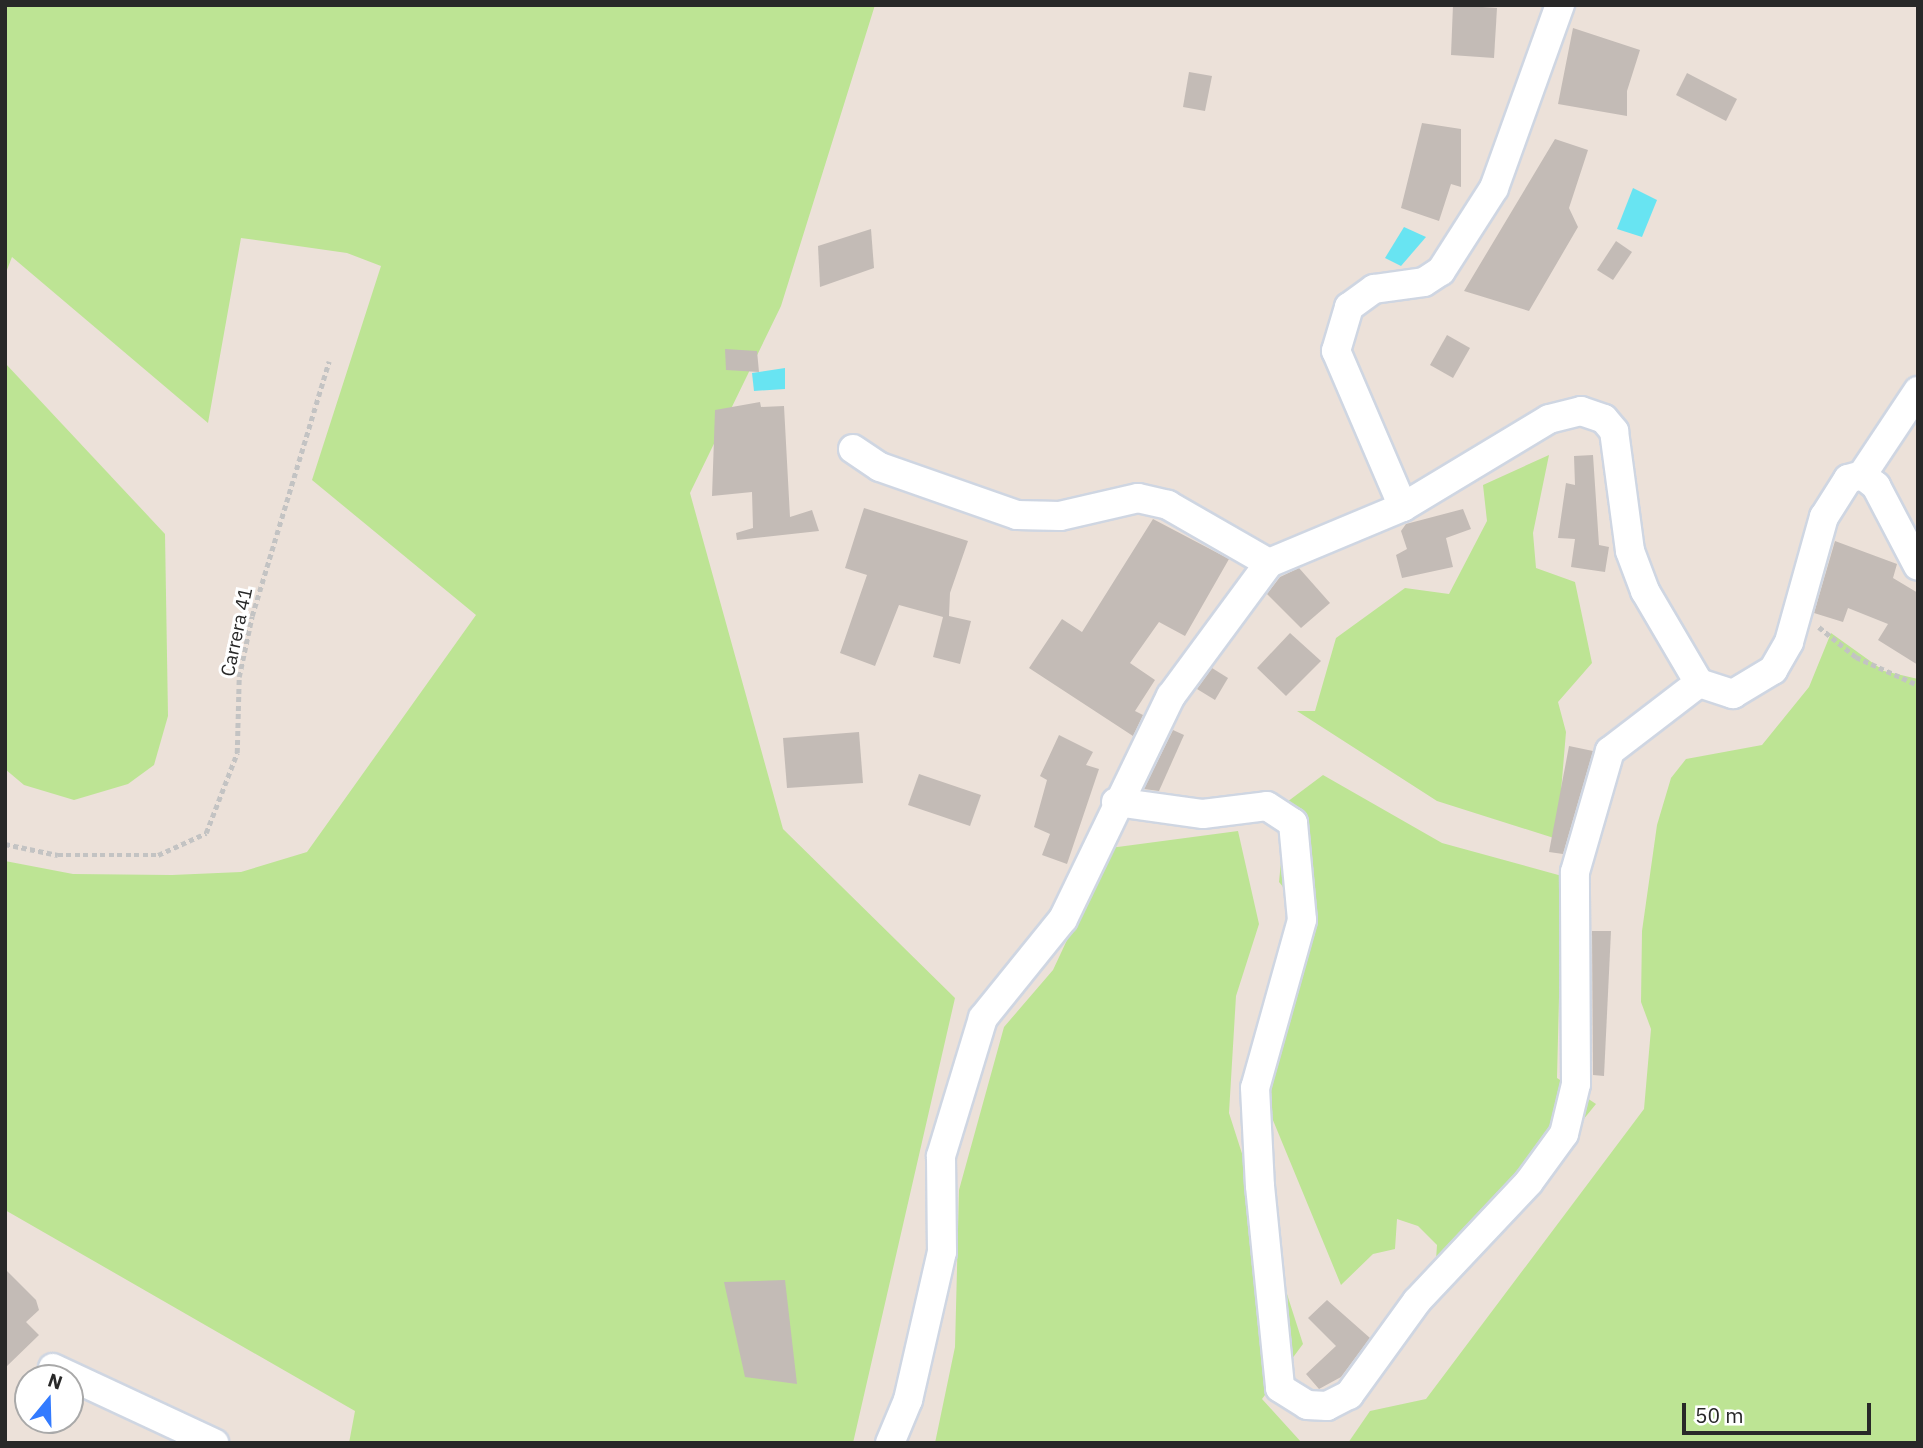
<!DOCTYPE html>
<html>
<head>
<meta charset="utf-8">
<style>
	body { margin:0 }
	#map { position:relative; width:1923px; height:1448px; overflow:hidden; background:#ece1d9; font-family:"IBM Plex Sans",sans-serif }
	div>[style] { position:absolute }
	.green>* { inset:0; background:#bde494 }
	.water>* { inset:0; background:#68e4f2 }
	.building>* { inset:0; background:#c3bbb6 }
	.path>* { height:4.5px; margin-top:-2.25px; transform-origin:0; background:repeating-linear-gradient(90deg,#c3c3c3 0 5px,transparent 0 8.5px) }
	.roads { filter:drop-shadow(2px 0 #cfd6e2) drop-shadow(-2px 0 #cfd6e2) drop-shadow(0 2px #cfd6e2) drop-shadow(0 -2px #cfd6e2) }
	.minor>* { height:28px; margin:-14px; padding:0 14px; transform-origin:14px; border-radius:14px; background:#fff }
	span { translate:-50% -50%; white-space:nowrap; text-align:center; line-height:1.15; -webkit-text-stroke:6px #fff; paint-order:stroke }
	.street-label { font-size:19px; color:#282828 }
	.frame { position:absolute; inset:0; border:7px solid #282828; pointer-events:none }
	.north { position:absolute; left:14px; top:1364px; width:70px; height:70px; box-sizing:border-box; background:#fff; border:2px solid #a9a9a9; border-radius:50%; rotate:19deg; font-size:19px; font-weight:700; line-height:28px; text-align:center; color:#282828 }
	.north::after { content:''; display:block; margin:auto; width:24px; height:32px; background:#337bff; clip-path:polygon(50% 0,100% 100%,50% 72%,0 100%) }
	.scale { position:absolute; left:1682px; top:1403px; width:189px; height:32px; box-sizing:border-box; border:4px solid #282828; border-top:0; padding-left:9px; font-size:21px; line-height:24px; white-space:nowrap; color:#282828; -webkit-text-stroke:5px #fff; paint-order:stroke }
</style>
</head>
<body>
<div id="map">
	<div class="green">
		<i style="clip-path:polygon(5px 5px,875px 5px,781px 306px,690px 493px,783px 829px,955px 998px,853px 1443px,349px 1443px,355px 1411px,5px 1210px,5px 861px,73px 874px,172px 875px,241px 872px,307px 852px,476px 615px,312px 480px,381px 266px,347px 253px,241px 238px,208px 423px,12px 257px,5px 275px)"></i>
		<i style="clip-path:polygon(5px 363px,165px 534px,168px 716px,154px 765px,128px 784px,74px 800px,24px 785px,5px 769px)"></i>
		<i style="clip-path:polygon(1549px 455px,1533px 533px,1536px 568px,1575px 582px,1592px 663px,1558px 702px,1566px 732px,1557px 839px,1437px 801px,1297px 711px,1315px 711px,1336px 638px,1405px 588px,1449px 594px,1487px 521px,1483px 485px)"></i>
		<i style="clip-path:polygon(1831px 633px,1884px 671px,1918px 679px,1918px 1443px,1348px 1443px,1370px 1411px,1426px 1399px,1644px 1109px,1651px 1029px,1641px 1002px,1642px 931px,1657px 825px,1671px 778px,1686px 759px,1762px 745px,1809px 687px)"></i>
		<i style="clip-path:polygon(1323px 775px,1442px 843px,1562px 876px,1557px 1078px,1596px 1104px,1433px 1304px,1437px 1245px,1418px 1226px,1397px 1219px,1395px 1249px,1373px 1254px,1341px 1285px,1265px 1101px,1297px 904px,1279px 882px,1287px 802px)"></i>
		<i style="clip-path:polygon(1238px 831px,1259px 924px,1236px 996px,1229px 1113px,1303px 1344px,1262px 1399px,1302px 1443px,935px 1443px,955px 1347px,959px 1190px,1004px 1027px,1053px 970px,1110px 848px)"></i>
	</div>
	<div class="water">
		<i style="clip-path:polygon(1633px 188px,1657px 200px,1642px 237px,1617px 229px)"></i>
		<i style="clip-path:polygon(1404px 227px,1426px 237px,1401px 266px,1385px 258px)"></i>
		<i style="clip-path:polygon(785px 368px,785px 389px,754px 391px,752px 373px)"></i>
	</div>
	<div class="building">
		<i style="clip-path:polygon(1453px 5px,1497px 8px,1494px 58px,1451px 55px)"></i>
		<i style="clip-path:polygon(1573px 28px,1640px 50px,1627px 91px,1627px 116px,1558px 104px)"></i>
		<i style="clip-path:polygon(1189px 72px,1212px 76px,1205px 111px,1183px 107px)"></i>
		<i style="clip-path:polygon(1687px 73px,1737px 99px,1726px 121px,1676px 95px)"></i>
		<i style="clip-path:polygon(1422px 123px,1461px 129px,1461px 187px,1451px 184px,1439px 221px,1401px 208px)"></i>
		<i style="clip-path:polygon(1555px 139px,1588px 150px,1569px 208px,1578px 227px,1529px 311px,1464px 291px)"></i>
		<i style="clip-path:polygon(871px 229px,874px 268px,820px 287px,818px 246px)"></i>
		<i style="clip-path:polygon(1616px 241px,1632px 252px,1613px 280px,1597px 270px)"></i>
		<i style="clip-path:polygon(1447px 335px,1470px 348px,1453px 378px,1430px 365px)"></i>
		<i style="clip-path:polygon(725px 349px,757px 351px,759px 372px,726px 370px)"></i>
		<i style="clip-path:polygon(760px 402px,761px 407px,784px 406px,790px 517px,812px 510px,819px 531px,737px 540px,736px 533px,753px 528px,752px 492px,712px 496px,715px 410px)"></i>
		<i style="clip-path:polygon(1593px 455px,1599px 545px,1609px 547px,1605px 572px,1571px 567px,1575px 539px,1558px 538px,1566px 483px,1575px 485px,1574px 456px)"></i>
		<i style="clip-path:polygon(864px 508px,968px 541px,950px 593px,949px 616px,971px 621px,960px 664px,933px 657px,943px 617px,899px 605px,875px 666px,840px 653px,867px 575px,845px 568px)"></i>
		<i style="clip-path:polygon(1463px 509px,1471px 529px,1446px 538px,1453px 567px,1402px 578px,1396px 555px,1407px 549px,1401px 531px,1406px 524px)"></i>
		<i style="clip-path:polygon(1153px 519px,1229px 559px,1185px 636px,1159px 622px,1130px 663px,1155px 680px,1135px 711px,1143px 715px,1133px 736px,1029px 668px,1062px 619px,1082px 632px)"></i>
		<i style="clip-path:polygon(1835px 541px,1897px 564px,1893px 578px,1918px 593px,1918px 665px,1878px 640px,1888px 624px,1848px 608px,1843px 622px,1814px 613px)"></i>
		<i style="clip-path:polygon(1299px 568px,1330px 603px,1301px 628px,1267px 594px,1280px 577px)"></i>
		<i style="clip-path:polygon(1290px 633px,1321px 661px,1286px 696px,1257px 668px)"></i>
		<i style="clip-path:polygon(1212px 668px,1228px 678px,1215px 700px,1197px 689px)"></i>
		<i style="clip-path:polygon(1173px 730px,1184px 735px,1159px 791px,1144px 789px)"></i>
		<i style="clip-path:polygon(859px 732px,863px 783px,787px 788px,783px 738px)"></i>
		<i style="clip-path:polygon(1059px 735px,1093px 752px,1086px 765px,1099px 769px,1067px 864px,1042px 855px,1050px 834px,1034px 827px,1047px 780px,1040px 776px)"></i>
		<i style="clip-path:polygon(1569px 746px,1593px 751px,1563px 854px,1549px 852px)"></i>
		<i style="clip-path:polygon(919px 774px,981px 795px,970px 826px,908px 805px)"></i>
		<i style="clip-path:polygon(1592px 931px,1611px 931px,1604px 1076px,1593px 1075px)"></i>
		<i style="clip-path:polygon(5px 1269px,36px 1300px,39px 1310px,26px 1322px,39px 1335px,5px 1368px)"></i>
		<i style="clip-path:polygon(785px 1280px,797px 1384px,745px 1377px,724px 1282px)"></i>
		<i style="clip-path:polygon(1327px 1300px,1370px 1338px,1341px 1377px,1319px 1389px,1306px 1374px,1336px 1346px,1308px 1318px)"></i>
	</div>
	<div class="path">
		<i style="left:1819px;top:627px;width:48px;rotate:39deg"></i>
		<i style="left:1856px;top:657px;width:68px;rotate:24.3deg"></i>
		<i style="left:5px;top:844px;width:54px;rotate:11.7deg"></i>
		<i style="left:58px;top:855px;width:100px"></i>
		<i style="left:158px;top:855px;width:53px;rotate:-24.6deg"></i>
		<i style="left:206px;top:833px;width:86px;rotate:-68.8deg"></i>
		<i style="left:237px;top:753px;width:76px;rotate:-88.5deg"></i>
		<i style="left:239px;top:677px;width:62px;rotate:-78deg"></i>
		<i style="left:252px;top:616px;width:266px;rotate:-73.2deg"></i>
	</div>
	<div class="roads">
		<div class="minor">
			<i style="left:853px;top:449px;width:32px;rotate:34deg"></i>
			<i style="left:880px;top:467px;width:145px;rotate:19.3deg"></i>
			<i style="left:1017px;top:515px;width:43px;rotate:1.3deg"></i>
			<i style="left:1060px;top:516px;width:80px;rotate:-13deg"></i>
			<i style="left:1138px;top:498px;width:31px;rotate:13deg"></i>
			<i style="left:1168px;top:505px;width:116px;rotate:29.9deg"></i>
			<i style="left:1862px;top:475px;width:101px;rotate:-56.3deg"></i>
			<i style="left:1403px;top:507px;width:170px;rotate:-113.2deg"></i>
			<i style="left:1336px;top:351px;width:46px;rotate:-73.5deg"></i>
			<i style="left:1349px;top:307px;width:31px;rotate:-36deg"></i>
			<i style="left:1374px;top:289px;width:50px;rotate:-8deg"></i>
			<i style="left:1424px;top:282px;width:20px;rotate:-33deg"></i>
			<i style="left:1441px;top:271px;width:98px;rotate:-57.4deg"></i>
			<i style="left:1494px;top:188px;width:195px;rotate:-70.2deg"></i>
			<i style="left:1116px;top:802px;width:88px;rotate:7.9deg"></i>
			<i style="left:1203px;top:814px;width:64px;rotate:-7.1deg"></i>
			<i style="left:1267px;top:806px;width:31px;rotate:33deg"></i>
			<i style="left:1293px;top:823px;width:97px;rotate:84.7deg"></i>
			<i style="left:1302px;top:920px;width:174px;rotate:105.6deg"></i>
			<i style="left:1255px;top:1088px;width:98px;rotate:87.1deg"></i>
			<i style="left:1260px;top:1186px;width:203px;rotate:84.3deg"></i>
			<i style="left:1280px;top:1388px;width:32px;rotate:32deg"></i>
			<i style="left:1307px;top:1405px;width:20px;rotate:3deg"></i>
			<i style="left:1327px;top:1406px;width:25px;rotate:-27deg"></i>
			<i style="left:1349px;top:1395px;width:116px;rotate:-54.1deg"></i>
			<i style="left:1417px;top:1301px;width:163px;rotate:-46.7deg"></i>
			<i style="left:1529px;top:1182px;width:59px;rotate:-53.9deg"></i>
			<i style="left:1564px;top:1134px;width:51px;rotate:-76.5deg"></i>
			<i style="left:1576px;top:1084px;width:212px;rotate:-90.3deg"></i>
			<i style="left:1575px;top:872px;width:126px;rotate:-73.9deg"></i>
			<i style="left:1610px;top:751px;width:112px;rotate:-37.4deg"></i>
			<i style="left:53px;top:1368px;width:178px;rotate:25deg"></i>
			<i style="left:890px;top:1443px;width:47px;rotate:-67.3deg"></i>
			<i style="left:908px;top:1400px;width:152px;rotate:-77.1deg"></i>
			<i style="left:942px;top:1252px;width:96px;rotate:-90.6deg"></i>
			<i style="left:941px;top:1156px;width:144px;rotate:-73.1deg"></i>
			<i style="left:983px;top:1018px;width:127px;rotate:-51.1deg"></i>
			<i style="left:1063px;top:919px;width:248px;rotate:-64.2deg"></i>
			<i style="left:1171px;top:696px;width:165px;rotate:-53.6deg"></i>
			<i style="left:1269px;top:563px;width:145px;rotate:-22.7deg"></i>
			<i style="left:1403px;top:507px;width:170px;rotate:-31.1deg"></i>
			<i style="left:1549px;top:419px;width:33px;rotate:-14deg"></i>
			<i style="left:1581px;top:411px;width:24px;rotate:19deg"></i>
			<i style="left:1604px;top:419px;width:16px;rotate:50deg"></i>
			<i style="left:1614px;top:431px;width:121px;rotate:82.4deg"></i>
			<i style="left:1630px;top:551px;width:43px;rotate:69.4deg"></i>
			<i style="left:1645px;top:591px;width:107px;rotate:59.6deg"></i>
			<i style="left:1699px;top:683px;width:36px;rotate:18deg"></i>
			<i style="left:1733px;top:694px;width:47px;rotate:-31deg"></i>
			<i style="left:1773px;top:670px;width:32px;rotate:-60deg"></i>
			<i style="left:1789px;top:642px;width:130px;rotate:-74.4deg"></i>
			<i style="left:1824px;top:517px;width:45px;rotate:-57.7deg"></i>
			<i style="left:1848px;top:479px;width:15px;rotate:-16deg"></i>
			<i style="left:1862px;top:475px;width:18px;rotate:38deg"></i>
			<i style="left:1876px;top:486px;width:90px;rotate:62.3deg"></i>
		</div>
	</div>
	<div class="street-label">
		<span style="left:237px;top:632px;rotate:-78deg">Carrera 41</span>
	</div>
	<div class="frame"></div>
	<div class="north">N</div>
	<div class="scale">50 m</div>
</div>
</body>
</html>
